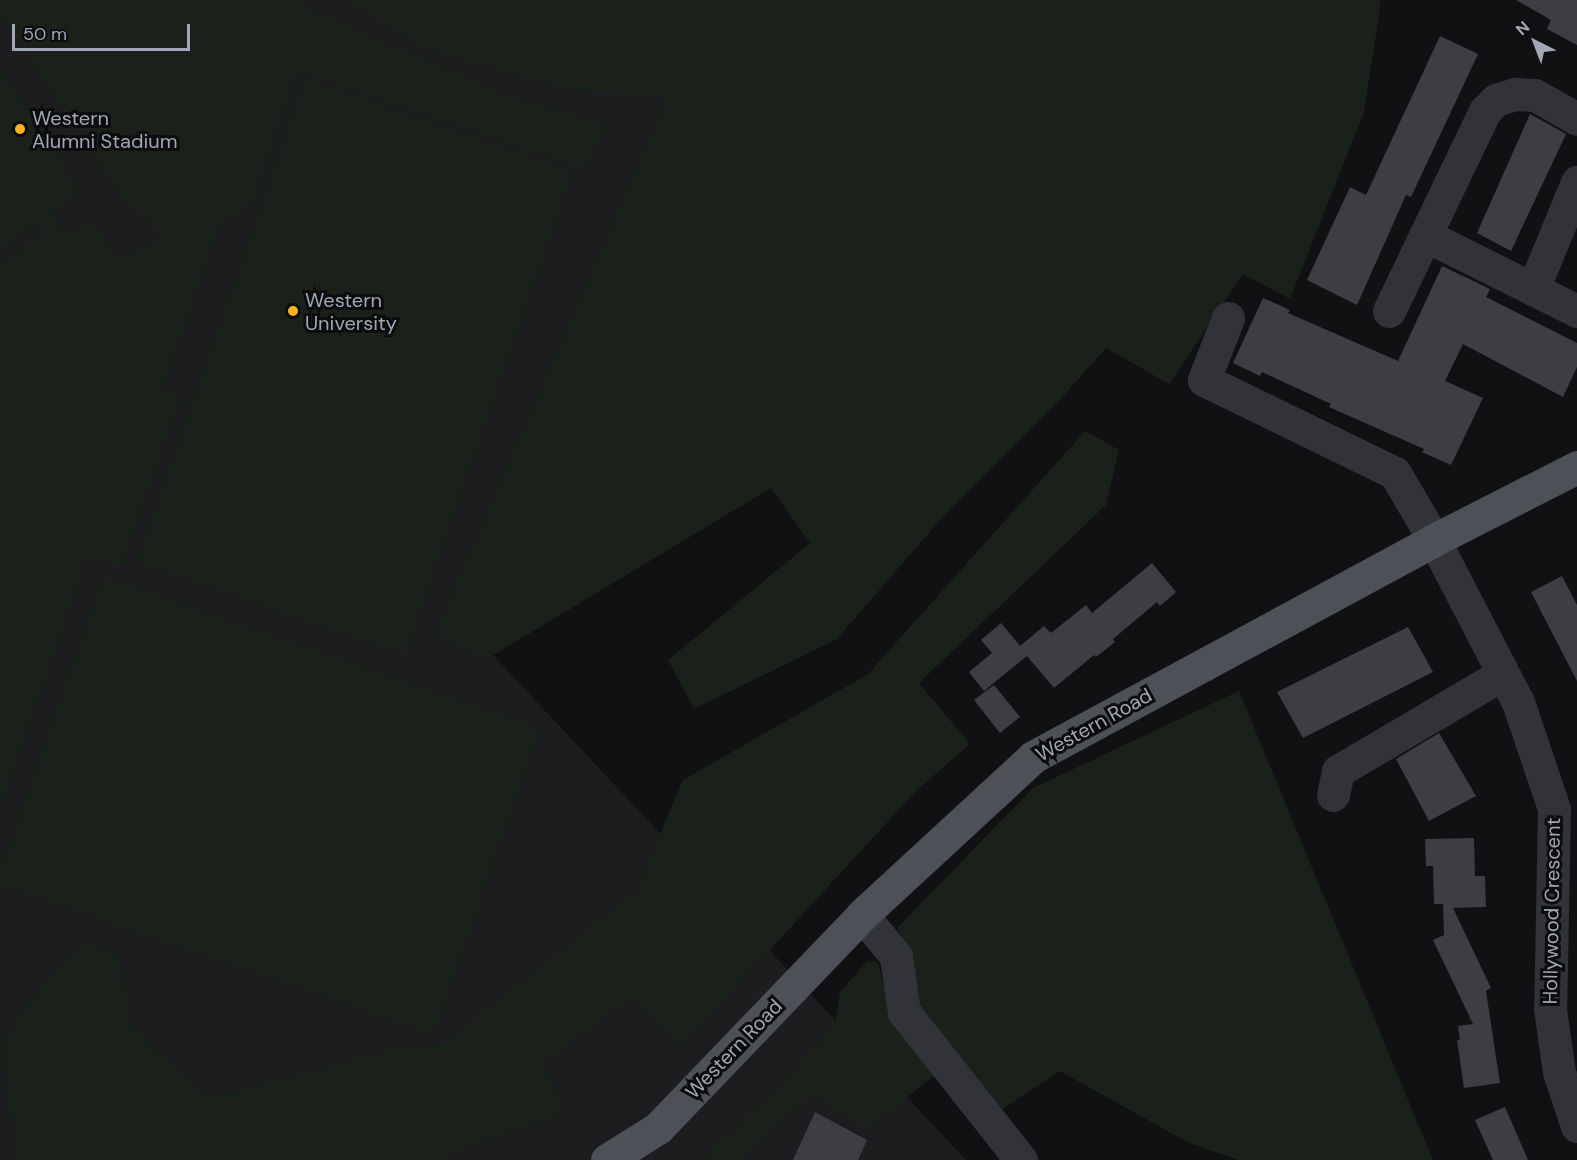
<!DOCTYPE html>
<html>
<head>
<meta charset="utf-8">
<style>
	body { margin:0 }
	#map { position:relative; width:1577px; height:1160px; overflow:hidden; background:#111113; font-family:"DM Sans",sans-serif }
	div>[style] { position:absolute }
	.built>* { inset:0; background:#1d1d20 }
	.green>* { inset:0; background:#19211a }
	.building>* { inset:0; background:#3d3e43 }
	.minor>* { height:33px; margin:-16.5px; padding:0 16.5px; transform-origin:16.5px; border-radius:16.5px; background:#323338 }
	.major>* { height:33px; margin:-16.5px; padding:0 16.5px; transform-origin:16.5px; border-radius:16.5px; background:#4d5057 }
	.dots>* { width:16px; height:16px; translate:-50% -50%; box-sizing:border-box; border:3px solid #0c0c0e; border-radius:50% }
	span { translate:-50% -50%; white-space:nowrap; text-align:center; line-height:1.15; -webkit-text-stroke:6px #0c0c0e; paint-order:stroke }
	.poi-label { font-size:20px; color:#a1a7b5 }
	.left { translate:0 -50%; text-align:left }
	.street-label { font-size:20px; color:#a1a7b5 }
	.north { position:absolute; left:1505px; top:12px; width:60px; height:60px; -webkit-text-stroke:4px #0c0c0e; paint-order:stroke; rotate:318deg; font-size:16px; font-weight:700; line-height:24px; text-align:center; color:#a1a7b5 }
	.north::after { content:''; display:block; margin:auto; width:21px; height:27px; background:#a1a7b5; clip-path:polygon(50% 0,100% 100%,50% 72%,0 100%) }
	.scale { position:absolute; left:12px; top:24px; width:178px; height:27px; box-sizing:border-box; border:3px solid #a1a7b5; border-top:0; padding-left:8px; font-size:18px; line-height:21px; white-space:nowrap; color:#a1a7b5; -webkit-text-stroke:4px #0c0c0e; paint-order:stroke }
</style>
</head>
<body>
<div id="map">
	<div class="built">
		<i style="clip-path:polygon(0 0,712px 0,462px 622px,966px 1160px,0 1160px)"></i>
	</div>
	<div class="green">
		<i style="clip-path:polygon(0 0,300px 0,312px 11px,511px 97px,607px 126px,585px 169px,299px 72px,254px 202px,220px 226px,163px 391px,181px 400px,123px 565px,87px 560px,0 813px,0 265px,41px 233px,34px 223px,0 251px,0 66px,81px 191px,52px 211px,67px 236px,93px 221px,122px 261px,163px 236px,114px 190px,0 15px)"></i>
		<i style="clip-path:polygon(345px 0,1377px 0,1381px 2px,1364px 112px,1290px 299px,1243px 274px,1169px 384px,1106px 348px,1066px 393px,947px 512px,837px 639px,694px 709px,668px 660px,810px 543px,771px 488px,485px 660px,434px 633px,661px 110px,660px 96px,574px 91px,425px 48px)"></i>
		<i style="clip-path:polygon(304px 79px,574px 172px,406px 655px,136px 561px)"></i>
		<i style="clip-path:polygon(1085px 431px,1119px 450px,1106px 505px,919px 683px,970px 744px,915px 792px,680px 1048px,631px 996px,544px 1062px,565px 1113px,478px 1142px,439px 1160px,16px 1160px,0 1044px,28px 1001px,82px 943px,118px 954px,134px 1029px,211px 1099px,391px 1050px,444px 1043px,635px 893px,683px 780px,868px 674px)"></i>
		<i style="clip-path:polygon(102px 577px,541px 729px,435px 1034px,0 884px,0 869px)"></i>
		<i style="clip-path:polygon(1239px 691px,1433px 1160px,1239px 1160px,1189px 1143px,1060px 1071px,1001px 1110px,916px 1006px,898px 927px,1033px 788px)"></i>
		<i style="clip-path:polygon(867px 961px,878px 962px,891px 1015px,937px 1073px,866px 1130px,812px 1094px,740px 1160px,699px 1160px,766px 1099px,820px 1040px,836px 1019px,840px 992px)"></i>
	</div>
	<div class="building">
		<i style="clip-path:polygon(1516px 0,1577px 0,1577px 45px,1547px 29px,1551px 20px)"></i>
		<i style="clip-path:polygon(1440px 36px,1478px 54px,1411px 197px,1406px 195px,1357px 305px,1307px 280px,1350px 187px,1366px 195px)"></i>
		<i style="clip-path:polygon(1530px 114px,1566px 134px,1511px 251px,1477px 233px)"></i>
		<i style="clip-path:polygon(1442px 266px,1490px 289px,1486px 297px,1577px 343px,1577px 367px,1563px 397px,1463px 344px,1445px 381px,1483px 398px,1451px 465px,1422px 452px,1424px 449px,1329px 407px,1331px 404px,1262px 372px,1260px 376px,1233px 363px,1263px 298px,1290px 310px,1288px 313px,1398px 361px)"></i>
		<i style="clip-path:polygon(1152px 563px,1176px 592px,1160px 606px,1157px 602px,1113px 639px,1115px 642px,1096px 657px,1094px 655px,1054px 688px,1027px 656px,984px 691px,969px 672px,992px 653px,981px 640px,1001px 623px,1020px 646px,1044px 626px,1051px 633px,1086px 605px,1092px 613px)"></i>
		<i style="clip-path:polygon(1562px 576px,1577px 605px,1577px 681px,1531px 592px)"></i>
		<i style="clip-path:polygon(1408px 627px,1433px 672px,1303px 738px,1277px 692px)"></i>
		<i style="clip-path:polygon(994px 685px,1020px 717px,1000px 733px,974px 700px)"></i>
		<i style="clip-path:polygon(1439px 733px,1476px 796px,1429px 821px,1396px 759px)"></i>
		<i style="clip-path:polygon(1474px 838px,1475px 876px,1485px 876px,1486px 907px,1453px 908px,1491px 988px,1486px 991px,1500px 1083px,1464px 1088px,1457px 1040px,1460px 1040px,1458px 1026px,1473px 1024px,1433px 940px,1444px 935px,1443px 904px,1434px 904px,1433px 866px,1426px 866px,1425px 839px)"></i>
		<i style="clip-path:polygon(1505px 1107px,1528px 1160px,1493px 1160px,1475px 1120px)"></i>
		<i style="clip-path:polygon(815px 1112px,867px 1140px,858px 1160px,793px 1160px)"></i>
	</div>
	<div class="minor">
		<i style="left:1427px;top:236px;width:119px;rotate:26.6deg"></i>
		<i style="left:1533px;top:289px;width:116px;rotate:-67.6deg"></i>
		<i style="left:1533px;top:289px;width:49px;rotate:26.6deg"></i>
		<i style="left:1389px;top:311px;width:222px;rotate:-64.4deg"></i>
		<i style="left:1485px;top:111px;width:16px;rotate:-45deg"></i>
		<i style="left:1496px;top:100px;width:20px;rotate:-18deg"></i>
		<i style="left:1515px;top:94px;width:20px;rotate:3deg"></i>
		<i style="left:1535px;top:95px;width:48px;rotate:29.7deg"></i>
		<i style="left:1228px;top:318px;width:66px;rotate:111.2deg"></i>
		<i style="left:1204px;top:380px;width:212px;rotate:26deg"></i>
		<i style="left:1395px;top:473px;width:78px;rotate:59.8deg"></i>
		<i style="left:1434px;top:540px;width:182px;rotate:62.6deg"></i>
		<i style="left:1518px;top:702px;width:113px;rotate:71.4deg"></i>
		<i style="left:1554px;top:809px;width:200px;rotate:91.1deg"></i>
		<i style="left:1550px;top:1009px;width:64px;rotate:81.9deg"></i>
		<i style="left:1559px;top:1072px;width:57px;rotate:71.6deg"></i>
		<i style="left:1333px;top:795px;width:25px;rotate:-78deg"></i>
		<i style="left:1338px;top:771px;width:191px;rotate:-30.5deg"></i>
		<i style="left:862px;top:915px;width:53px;rotate:50.3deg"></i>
		<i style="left:896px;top:956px;width:57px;rotate:81.9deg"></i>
		<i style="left:904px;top:1012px;width:189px;rotate:51.7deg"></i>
	</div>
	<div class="major">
		<i style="left:607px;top:1160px;width:60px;rotate:-32.1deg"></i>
		<i style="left:658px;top:1128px;width:295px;rotate:-46.2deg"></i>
		<i style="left:862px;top:915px;width:233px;rotate:-42.7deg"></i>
		<i style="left:1033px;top:757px;width:456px;rotate:-28.4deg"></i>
		<i style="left:1434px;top:540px;width:161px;rotate:-27deg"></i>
	</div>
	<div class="dots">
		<i style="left:20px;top:129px;background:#ffb31d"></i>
		<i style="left:293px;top:311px;background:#ffb31d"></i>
	</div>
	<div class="poi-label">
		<span class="left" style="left:32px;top:130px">Western<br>Alumni Stadium</span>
		<span class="left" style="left:305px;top:312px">Western<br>University</span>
	</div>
	<div class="street-label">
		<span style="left:1094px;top:725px;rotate:-29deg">Western Road</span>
		<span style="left:1552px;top:911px;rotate:-89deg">Hollywood Crescent</span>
		<span style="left:734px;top:1049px;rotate:-46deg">Western Road</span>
	</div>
	<div class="north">N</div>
	<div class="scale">50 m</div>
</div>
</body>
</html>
